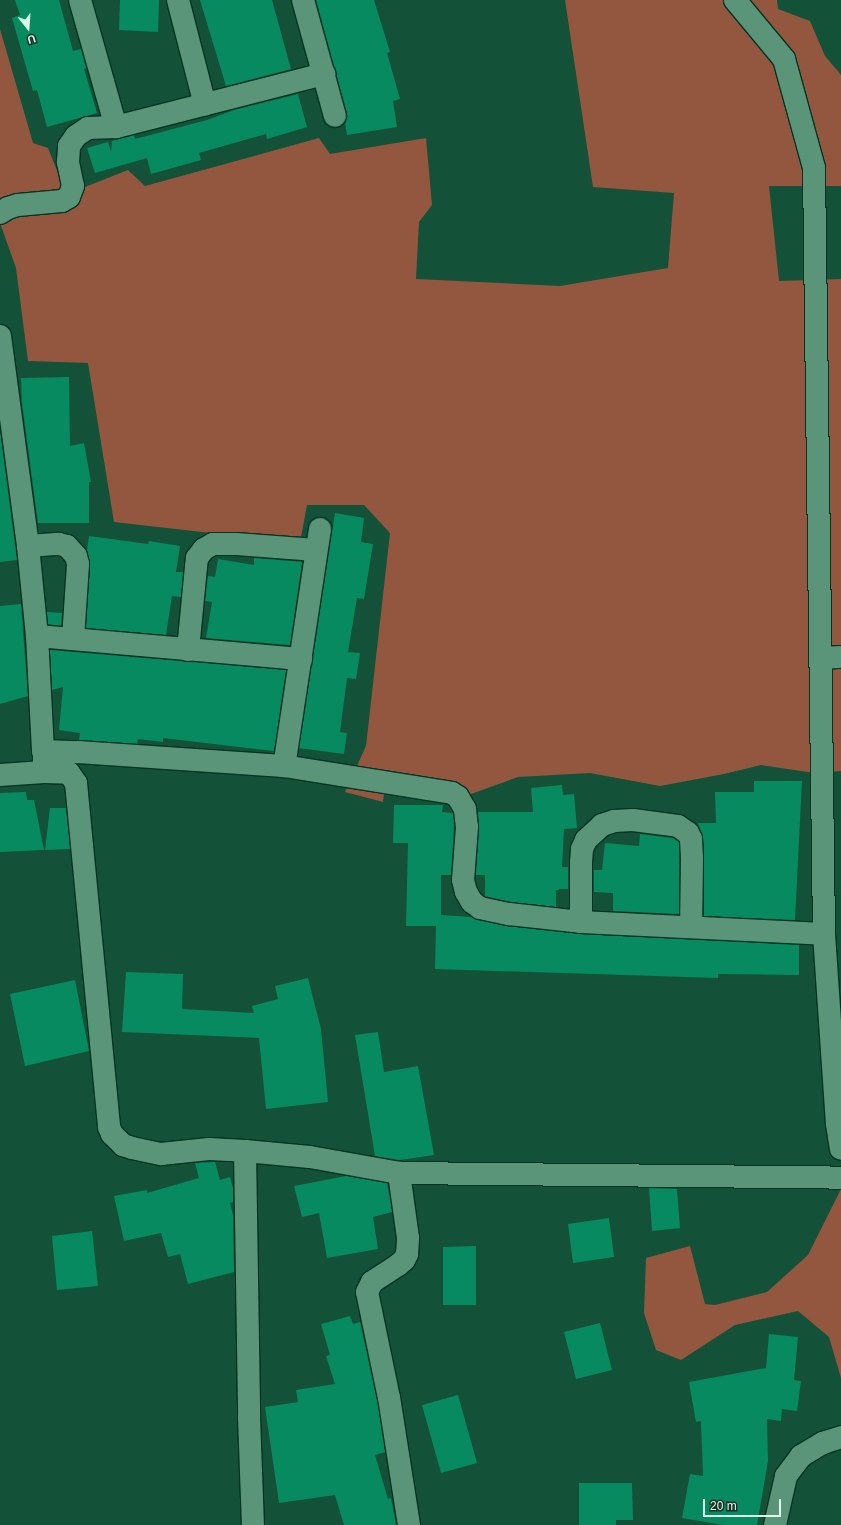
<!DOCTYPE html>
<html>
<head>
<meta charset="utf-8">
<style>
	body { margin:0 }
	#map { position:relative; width:841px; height:1525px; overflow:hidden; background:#135139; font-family:Helvetica,sans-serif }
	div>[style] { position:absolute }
	.green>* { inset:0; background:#93573f }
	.building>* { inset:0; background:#088a60 }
	.roads { filter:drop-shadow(1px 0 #043423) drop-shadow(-1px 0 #043423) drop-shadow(0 1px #043423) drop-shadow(0 -1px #043423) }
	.minor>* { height:22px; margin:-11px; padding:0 11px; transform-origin:11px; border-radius:11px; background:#5b9579 }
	span { translate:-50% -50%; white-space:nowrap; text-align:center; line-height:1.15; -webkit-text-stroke:3px #193126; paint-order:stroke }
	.north { position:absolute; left:8px; top:8px; width:40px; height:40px; -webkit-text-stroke:3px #193126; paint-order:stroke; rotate:163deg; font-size:11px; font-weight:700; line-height:16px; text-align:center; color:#dbf9e9 }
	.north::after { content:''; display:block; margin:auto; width:14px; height:18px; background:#dbf9e9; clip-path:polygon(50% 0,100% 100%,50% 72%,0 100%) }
	.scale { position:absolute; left:703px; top:1499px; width:78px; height:18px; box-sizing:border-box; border:2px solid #dbf9e9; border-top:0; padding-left:5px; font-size:12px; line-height:14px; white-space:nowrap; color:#dbf9e9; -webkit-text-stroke:3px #193126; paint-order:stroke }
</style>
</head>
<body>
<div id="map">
	<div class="green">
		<i style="clip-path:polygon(565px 0,777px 0,778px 9px,810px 21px,825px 56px,841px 75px,841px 186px,769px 186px,779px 281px,841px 279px,841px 771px,815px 773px,761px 765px,724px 774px,660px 786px,590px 773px,518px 777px,468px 795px,425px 777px,386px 775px,383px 802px,345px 792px,366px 746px,390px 533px,364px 505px,307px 505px,301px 537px,211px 533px,114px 522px,88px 363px,28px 361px,16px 268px,0 223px,0 29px,33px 143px,48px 148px,60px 178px,85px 187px,128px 170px,145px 186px,319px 138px,330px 154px,426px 138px,432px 205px,419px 222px,416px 279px,560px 286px,668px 268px,674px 193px,593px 187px)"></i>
		<i style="clip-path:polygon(841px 1189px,841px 1378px,829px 1337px,798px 1311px,735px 1325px,681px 1360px,656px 1350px,644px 1313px,646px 1258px,690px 1246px,705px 1304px,715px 1305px,767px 1292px,808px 1255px)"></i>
	</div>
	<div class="building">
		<i style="clip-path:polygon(15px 0,59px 0,73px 51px,81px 49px,86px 68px,84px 69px,97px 113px,47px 127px,37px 90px,33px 91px,12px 18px,20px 15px)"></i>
		<i style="clip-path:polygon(120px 0,159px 0,158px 32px,119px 30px)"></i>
		<i style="clip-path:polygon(200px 0,272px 0,291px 69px,226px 86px)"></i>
		<i style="clip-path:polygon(316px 0,374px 0,390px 52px,387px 53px,400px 99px,393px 101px,397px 127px,347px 135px,345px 122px,347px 113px)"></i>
		<i style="clip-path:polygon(298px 94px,307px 127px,267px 139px,266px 134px,199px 153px,201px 160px,151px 174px,147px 158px,95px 173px,87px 148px,108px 142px,111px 152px,112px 141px,134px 135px,135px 139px,207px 120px,234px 110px)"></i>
		<i style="clip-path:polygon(69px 377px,70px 446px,84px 443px,91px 482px,89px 482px,89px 523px,38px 523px,22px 403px,21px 378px)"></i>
		<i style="clip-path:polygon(0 431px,17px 560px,0 562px)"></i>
		<i style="clip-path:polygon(335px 513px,364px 518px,361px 542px,373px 544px,364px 599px,357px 598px,348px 652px,360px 653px,356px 679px,347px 678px,340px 732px,347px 733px,344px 754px,299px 748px)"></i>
		<i style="clip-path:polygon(89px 536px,148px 544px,149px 541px,180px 546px,176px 572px,183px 572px,181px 597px,172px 596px,166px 635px,86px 628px,90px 565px,87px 550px)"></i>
		<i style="clip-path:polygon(254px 558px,302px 562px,290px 645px,206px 638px,212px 602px,205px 601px,208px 576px,215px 577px,218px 559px,254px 565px)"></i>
		<i style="clip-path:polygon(21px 604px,28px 696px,0 704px,0 606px)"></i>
		<i style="clip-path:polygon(47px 612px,62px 613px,61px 626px,48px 624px)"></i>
		<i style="clip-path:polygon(50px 650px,286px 670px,274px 751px,163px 738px,163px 742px,138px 739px,137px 744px,79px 740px,80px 733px,59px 730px,63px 687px,52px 690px)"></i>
		<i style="clip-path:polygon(754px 781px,802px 781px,795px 920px,704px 916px,703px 838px,698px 823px,716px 823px,715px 792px,754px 792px)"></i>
		<i style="clip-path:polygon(562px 785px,563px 795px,574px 794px,577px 828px,564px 829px,562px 867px,568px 867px,568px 889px,559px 889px,559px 890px,556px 890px,556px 907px,511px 902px,485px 896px,485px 875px,476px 875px,479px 828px,478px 812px,533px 812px,531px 788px)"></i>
		<i style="clip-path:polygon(26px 792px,27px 800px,34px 800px,44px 850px,0 852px,0 793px)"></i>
		<i style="clip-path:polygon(394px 805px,443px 805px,442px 812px,453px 813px,454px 827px,451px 875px,441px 875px,441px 915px,471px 917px,477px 920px,506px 926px,580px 934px,799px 945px,799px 975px,718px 974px,718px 978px,435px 969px,436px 926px,406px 926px,408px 843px,393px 843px)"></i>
		<i style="clip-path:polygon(50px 808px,66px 808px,70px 849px,45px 850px)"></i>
		<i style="clip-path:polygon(640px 834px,673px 838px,679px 842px,679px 914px,613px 911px,613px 893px,594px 892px,594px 870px,602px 870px,605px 843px,639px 846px)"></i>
		<i style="clip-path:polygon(126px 972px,183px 974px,182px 1009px,254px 1013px,252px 1006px,278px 999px,275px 986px,308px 978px,321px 1029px,328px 1102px,266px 1109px,259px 1038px,122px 1032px)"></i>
		<i style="clip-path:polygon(75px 980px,89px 1051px,25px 1066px,10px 994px)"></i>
		<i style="clip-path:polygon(378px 1032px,384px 1072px,418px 1066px,434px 1155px,400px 1160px,375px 1156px,355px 1035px)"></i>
		<i style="clip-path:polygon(215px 1162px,220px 1180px,230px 1177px,233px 1188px,233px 1202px,230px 1203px,233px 1215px,234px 1272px,188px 1284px,180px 1254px,168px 1257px,161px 1233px,124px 1241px,114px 1196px,147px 1190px,147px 1193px,199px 1178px,195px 1163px)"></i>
		<i style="clip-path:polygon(346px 1176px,387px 1183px,392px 1212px,373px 1217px,378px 1249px,327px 1258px,319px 1213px,302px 1217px,294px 1186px)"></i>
		<i style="clip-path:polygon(649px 1188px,677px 1189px,680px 1228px,652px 1231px)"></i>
		<i style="clip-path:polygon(609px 1218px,614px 1257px,573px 1263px,568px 1224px)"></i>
		<i style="clip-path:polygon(92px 1231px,98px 1286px,57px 1290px,52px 1236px)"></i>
		<i style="clip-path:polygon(476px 1246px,476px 1305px,443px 1305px,443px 1247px)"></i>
		<i style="clip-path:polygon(350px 1316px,353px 1324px,360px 1322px,377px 1400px,385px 1452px,375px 1455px,388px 1499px,391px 1498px,396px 1525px,344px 1525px,335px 1495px,279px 1503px,265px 1407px,298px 1402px,296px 1390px,335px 1384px,326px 1356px,330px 1355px,321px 1324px)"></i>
		<i style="clip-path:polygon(600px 1323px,612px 1370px,576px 1379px,564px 1332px)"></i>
		<i style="clip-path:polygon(769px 1334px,798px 1337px,794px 1380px,801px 1381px,797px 1411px,782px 1409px,781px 1421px,767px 1419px,768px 1461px,757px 1525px,723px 1525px,682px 1518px,690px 1474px,703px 1476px,701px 1421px,696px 1422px,689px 1382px,766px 1368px)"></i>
		<i style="clip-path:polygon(458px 1395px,477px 1463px,441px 1473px,422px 1405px)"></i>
		<i style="clip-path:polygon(579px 1483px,632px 1483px,633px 1520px,616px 1520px,616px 1525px,579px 1525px)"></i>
	</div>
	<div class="roads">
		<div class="minor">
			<i style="left:80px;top:0;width:132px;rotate:74.2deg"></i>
			<i style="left:178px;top:0;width:108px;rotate:75.6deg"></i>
			<i style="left:303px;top:0;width:120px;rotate:74.6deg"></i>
			<i style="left:735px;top:0;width:77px;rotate:50.3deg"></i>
			<i style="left:784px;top:59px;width:113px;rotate:74.6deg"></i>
			<i style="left:814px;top:168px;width:766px;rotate:89.25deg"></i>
			<i style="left:824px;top:934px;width:190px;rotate:86.1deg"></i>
			<i style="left:837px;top:1124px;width:25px;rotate:81deg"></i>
			<i style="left:0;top:213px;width:9px;rotate:-32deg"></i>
			<i style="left:8px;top:208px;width:10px;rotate:-17deg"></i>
			<i style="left:18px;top:205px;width:44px;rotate:-5.2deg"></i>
			<i style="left:62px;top:201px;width:8px;rotate:-30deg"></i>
			<i style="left:69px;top:197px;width:12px;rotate:-70deg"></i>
			<i style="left:73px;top:186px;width:25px;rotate:-102deg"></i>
			<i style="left:68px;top:162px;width:16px;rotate:-86deg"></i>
			<i style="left:69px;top:146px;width:12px;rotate:-55deg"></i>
			<i style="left:76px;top:136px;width:14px;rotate:-34deg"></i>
			<i style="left:88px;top:128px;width:28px;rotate:-2deg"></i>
			<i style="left:116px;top:127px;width:215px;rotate:-14.3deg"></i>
			<i style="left:0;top:336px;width:212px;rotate:82.4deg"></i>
			<i style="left:28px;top:546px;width:90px;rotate:84.3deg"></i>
			<i style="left:37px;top:636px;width:115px;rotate:87deg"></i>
			<i style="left:43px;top:751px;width:35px;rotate:2deg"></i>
			<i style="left:78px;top:752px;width:206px;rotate:3.9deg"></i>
			<i style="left:320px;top:529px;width:240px;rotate:98.6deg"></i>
			<i style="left:284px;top:766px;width:170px;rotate:9.1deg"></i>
			<i style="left:452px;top:793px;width:7px;rotate:34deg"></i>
			<i style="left:458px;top:797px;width:14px;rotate:60deg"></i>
			<i style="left:465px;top:809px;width:18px;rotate:84deg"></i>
			<i style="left:467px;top:827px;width:53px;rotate:94.3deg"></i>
			<i style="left:463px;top:880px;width:12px;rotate:76deg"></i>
			<i style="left:466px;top:892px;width:12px;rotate:59deg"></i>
			<i style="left:472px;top:902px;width:10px;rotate:37deg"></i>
			<i style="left:480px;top:908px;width:30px;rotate:12deg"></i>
			<i style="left:509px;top:914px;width:72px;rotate:6.3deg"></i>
			<i style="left:581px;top:922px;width:243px;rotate:2.8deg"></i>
			<i style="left:28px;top:546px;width:31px;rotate:-4deg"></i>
			<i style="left:59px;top:544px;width:8px;rotate:14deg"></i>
			<i style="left:67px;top:546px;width:13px;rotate:48deg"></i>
			<i style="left:76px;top:556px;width:8px;rotate:76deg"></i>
			<i style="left:78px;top:564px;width:75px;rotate:93.8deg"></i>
			<i style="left:37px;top:636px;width:265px;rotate:5deg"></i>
			<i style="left:188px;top:650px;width:83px;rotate:-84.5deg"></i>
			<i style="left:196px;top:567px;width:9px;rotate:-84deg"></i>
			<i style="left:197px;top:558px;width:11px;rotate:-52deg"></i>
			<i style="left:204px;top:549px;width:10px;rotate:-29deg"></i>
			<i style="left:213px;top:544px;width:23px"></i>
			<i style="left:236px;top:544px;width:80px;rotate:4.3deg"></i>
			<i style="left:821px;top:658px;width:20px;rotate:-3deg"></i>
			<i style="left:44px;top:772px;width:25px;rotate:2deg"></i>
			<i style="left:69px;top:773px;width:12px;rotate:55deg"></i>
			<i style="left:76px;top:783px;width:346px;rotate:84.5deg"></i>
			<i style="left:109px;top:1127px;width:8px;rotate:67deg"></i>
			<i style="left:112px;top:1134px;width:16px;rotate:45deg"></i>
			<i style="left:123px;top:1145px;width:9px;rotate:18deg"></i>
			<i style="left:132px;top:1148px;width:30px;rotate:12deg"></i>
			<i style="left:161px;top:1154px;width:48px;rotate:-5.9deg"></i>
			<i style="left:209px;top:1149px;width:36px;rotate:3deg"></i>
			<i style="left:245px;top:1151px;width:65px;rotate:5.3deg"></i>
			<i style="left:310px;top:1157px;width:90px;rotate:10.2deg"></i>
			<i style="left:0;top:775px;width:44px;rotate:-3.9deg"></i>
			<i style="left:44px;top:772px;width:14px;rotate:-90deg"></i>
			<i style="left:581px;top:922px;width:59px;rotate:-90deg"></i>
			<i style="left:581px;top:863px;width:14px;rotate:-86deg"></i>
			<i style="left:582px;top:849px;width:10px;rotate:-66deg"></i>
			<i style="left:586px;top:840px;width:22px;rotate:-43deg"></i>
			<i style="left:602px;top:825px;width:13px;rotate:-18deg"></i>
			<i style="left:614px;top:821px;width:19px;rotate:-3deg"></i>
			<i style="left:633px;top:820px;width:45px;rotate:7.6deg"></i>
			<i style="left:678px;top:826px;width:12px;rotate:35deg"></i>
			<i style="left:688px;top:833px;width:7px;rotate:63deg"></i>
			<i style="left:691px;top:839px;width:20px;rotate:87deg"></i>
			<i style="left:692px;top:859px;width:68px;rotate:90.8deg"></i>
			<i style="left:245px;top:1151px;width:266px;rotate:89.1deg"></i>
			<i style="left:249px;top:1417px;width:108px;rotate:87.9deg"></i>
			<i style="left:409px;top:1525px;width:129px;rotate:-98.9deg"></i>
			<i style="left:389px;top:1398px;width:108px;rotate:-101.7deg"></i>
			<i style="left:367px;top:1292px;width:11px;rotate:-63deg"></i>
			<i style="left:372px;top:1282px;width:31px;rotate:-33deg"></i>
			<i style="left:398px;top:1265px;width:8px;rotate:-40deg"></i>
			<i style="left:404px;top:1260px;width:7px;rotate:-63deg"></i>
			<i style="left:407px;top:1254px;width:16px;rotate:-86deg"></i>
			<i style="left:408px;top:1238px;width:66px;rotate:-97.9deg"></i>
			<i style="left:399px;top:1173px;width:442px;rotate:0.6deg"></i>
			<i style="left:775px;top:1525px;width:50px;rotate:-77.3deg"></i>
			<i style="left:786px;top:1476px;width:25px;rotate:-53deg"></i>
			<i style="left:801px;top:1456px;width:26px;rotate:-31deg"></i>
			<i style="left:823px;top:1443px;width:19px;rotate:-18deg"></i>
		</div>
	</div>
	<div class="north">U</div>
	<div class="scale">20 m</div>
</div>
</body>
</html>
